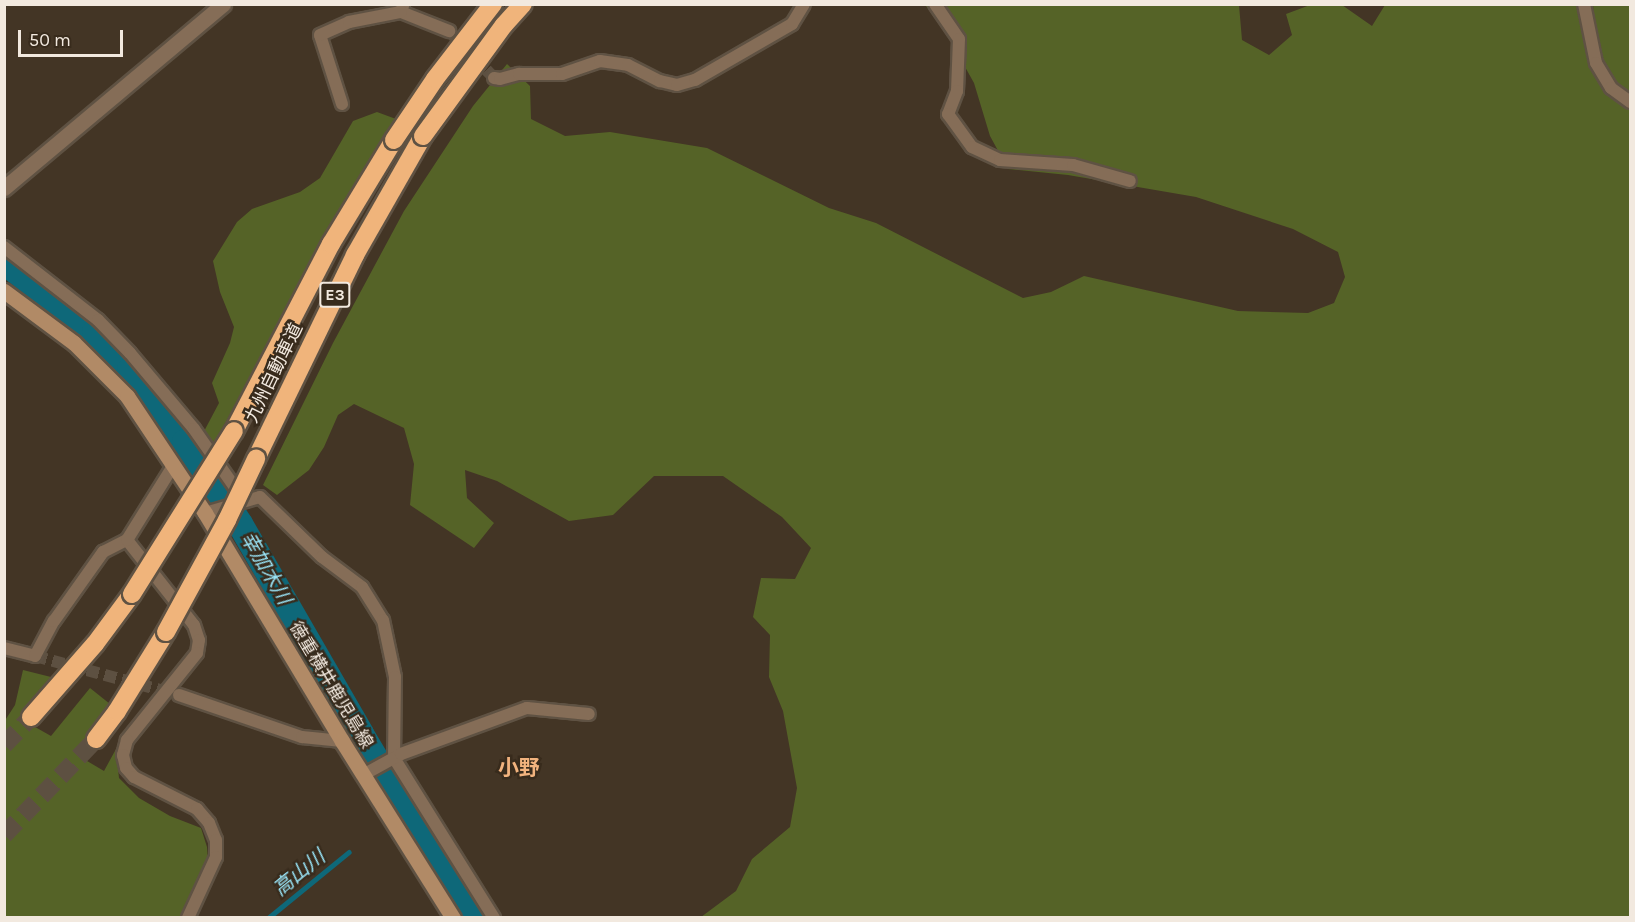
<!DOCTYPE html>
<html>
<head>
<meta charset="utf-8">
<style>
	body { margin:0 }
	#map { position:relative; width:1635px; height:922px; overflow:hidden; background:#433525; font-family:Karla,"Noto Sans JP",sans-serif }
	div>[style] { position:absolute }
	.green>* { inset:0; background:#556327 }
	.stream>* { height:4.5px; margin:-2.25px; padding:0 2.25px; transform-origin:2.25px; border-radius:2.25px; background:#0e6879 }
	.river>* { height:26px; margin:-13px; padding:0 13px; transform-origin:13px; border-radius:13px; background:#0e6879 }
	.minor-tunnel>* { height:12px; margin-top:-6px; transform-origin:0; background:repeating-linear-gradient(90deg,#5d5041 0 12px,transparent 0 18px) }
	.motorway-tunnel>* { height:18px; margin-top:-9px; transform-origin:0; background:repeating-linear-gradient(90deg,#5d5041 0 18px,transparent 0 27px) }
	.roads { filter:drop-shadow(2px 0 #5f5243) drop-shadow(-2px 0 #5f5243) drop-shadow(0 2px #5f5243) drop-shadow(0 -2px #5f5243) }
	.minor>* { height:12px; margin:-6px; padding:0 6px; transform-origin:6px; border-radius:6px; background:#856d57 }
	.tertiary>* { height:15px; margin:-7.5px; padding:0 7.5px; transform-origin:7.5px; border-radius:7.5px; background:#856d57 }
	.secondary>* { height:15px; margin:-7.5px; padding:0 7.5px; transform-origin:7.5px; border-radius:7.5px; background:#b18a66 }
	.motorway>* { height:18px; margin:-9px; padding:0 9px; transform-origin:9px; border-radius:9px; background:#f0b47b }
	.bridges { filter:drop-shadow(2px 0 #5f5243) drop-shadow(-2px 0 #5f5243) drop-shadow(0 2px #5f5243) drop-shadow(0 -2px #5f5243) }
	.motorway-bridge>* { height:18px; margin:-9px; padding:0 9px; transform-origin:9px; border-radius:9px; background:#f0b47b }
	span { translate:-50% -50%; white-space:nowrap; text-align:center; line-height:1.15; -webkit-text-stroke:5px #382b1c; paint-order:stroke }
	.shield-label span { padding:2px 4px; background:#382b1c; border:2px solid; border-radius:4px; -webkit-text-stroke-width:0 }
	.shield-label { font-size:16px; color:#f2e9df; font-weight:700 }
	.street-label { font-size:18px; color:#f2e9df }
	.water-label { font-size:20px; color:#99e4f7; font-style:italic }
	.quarter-label { font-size:21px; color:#f2b37e; font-weight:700 }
	.frame { position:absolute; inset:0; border:6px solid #f2e9df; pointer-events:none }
	.scale { position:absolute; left:18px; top:30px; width:105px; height:27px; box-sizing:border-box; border:3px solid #f2e9df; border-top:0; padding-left:8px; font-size:18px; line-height:21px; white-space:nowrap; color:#f2e9df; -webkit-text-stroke:4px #382b1c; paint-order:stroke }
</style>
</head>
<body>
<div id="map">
	<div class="green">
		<i style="clip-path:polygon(925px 5px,1239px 5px,1242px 40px,1269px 55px,1292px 35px,1286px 14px,1310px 5px,1342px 5px,1372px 26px,1385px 5px,1584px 5px,1605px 90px,1630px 110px,1630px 917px,701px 917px,736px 891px,752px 859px,790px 827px,797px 788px,783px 711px,769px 677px,770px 635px,753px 617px,761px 578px,795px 579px,811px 548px,782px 517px,723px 476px,654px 476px,613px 515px,569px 521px,497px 481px,465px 470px,467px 498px,494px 523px,474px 548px,410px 505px,414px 464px,404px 428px,354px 404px,338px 415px,324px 447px,309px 470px,277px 495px,263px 485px,333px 343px,404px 211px,473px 106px,507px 64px,530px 86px,531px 119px,565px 136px,610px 132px,707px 148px,829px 208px,876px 223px,1023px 298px,1051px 292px,1084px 276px,1238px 311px,1308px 313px,1334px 303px,1345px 277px,1338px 252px,1293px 229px,1196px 197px,1068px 175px,1008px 169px,990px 136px,974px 83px,941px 24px)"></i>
		<i style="clip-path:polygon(1593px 5px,1630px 5px,1630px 97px,1616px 88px,1604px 64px,1596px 33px)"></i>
		<i style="clip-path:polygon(377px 112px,396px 119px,321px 243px,211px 450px,201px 437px,219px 403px,212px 383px,230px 343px,234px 327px,220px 292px,213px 261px,237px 222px,252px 209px,300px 192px,320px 178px,353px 121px)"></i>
		<i style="clip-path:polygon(23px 670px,55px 678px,21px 719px,51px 736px,90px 688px,110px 704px,77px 755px,104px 771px,116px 749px,119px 778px,139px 798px,170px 816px,201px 828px,207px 847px,209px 874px,191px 917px,5px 917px,4px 722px,15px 705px)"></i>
	</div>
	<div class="stream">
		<i style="left:268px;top:918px;width:104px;rotate:-39.2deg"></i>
	</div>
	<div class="river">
		<i style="left:4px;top:262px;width:115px;rotate:37.6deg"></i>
		<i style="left:95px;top:332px;width:52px;rotate:47.4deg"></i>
		<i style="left:130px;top:370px;width:91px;rotate:52.6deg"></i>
		<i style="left:185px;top:442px;width:99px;rotate:56.1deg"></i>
		<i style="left:240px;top:524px;width:242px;rotate:60deg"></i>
		<i style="left:361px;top:734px;width:214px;rotate:59.1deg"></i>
	</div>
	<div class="minor-tunnel">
		<i style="left:449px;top:31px;width:65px;rotate:46.2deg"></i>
		<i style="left:35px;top:656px;width:149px;rotate:15.2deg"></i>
	</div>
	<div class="motorway-tunnel">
		<i style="left:4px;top:745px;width:39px;rotate:-46deg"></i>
		<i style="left:4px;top:835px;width:133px;rotate:-46.2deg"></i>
	</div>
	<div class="roads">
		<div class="minor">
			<i style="left:935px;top:4px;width:42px;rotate:55.6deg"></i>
			<i style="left:959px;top:39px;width:52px;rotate:92.2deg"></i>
			<i style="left:957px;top:91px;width:25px;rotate:111deg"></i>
			<i style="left:948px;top:114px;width:41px;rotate:54deg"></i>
			<i style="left:972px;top:147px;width:31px;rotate:25deg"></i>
			<i style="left:1000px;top:160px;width:73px;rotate:3.9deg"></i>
			<i style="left:1073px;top:165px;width:59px;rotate:15.7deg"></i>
			<i style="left:1584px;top:4px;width:60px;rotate:78.5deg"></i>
			<i style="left:1596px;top:63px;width:29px;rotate:59deg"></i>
			<i style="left:1611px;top:88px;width:24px;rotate:36deg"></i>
			<i style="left:403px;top:6px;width:6px;rotate:108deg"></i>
			<i style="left:401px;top:12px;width:52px;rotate:21.6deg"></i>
			<i style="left:494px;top:78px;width:6px;rotate:9deg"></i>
			<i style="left:500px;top:79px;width:20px;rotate:-15deg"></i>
			<i style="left:519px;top:74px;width:43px"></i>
			<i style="left:562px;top:74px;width:40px;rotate:-18.9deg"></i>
			<i style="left:600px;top:61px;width:28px;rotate:8deg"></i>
			<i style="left:628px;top:65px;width:36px;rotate:27deg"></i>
			<i style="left:660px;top:81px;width:17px;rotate:13deg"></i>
			<i style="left:677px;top:85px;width:19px;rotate:-16deg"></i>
			<i style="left:695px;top:80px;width:112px;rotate:-30deg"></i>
			<i style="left:792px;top:24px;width:23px;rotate:-59deg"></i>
			<i style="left:342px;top:104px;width:72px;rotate:-107.7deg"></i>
			<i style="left:320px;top:35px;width:32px;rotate:-24deg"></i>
			<i style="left:349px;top:22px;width:53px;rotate:-10.9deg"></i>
			<i style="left:4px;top:247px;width:119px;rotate:37.8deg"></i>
			<i style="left:98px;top:320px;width:46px;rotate:45.9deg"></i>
			<i style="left:130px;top:353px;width:99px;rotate:49.9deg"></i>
			<i style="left:194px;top:429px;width:85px;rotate:55deg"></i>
			<i style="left:205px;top:513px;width:57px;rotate:-16.2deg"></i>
			<i style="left:260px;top:497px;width:86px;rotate:44.1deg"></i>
			<i style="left:322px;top:557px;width:50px;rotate:36.9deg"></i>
			<i style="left:362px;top:587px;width:39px;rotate:58deg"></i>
			<i style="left:383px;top:620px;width:58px;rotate:78.1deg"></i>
			<i style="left:395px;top:677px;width:81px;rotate:90.7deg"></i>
			<i style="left:394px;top:758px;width:189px;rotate:58deg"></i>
			<i style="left:127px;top:540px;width:108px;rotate:51.8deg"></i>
			<i style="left:194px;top:625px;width:16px;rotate:72deg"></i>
			<i style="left:199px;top:640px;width:13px;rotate:99deg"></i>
			<i style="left:197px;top:653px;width:112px;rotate:128.8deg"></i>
			<i style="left:127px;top:740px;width:16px;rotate:105deg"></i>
			<i style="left:123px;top:755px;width:13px;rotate:77deg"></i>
			<i style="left:126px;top:768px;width:12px;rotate:48deg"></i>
			<i style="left:134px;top:777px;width:71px;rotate:26.9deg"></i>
			<i style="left:197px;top:809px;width:18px;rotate:49deg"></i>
			<i style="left:209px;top:823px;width:18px;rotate:68deg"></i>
			<i style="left:216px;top:840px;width:17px;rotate:90deg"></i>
			<i style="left:216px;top:857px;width:67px;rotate:114.7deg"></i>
			<i style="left:4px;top:648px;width:32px;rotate:14deg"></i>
			<i style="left:35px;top:656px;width:40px;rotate:-62deg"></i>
			<i style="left:54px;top:621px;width:85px;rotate:-54.6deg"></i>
			<i style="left:103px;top:552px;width:27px;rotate:-27deg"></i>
			<i style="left:127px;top:540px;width:87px;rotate:-58.1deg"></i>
			<i style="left:179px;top:695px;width:130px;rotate:18.9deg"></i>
			<i style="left:302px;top:737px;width:40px;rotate:5.7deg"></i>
			<i style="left:363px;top:775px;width:43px;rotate:-28.9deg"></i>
			<i style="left:401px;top:754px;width:134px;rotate:-20.1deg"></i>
			<i style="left:527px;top:708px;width:62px;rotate:5.5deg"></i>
		</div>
		<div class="tertiary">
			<i style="left:4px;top:188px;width:286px;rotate:-40deg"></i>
		</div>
		<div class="secondary">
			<i style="left:4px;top:291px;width:87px;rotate:36.6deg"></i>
			<i style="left:74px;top:343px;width:75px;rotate:45deg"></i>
			<i style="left:127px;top:396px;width:141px;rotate:56.3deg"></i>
			<i style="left:205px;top:513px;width:266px;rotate:59deg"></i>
			<i style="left:342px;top:741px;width:209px;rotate:57.9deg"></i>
		</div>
		<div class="motorway">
			<i style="left:234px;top:431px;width:211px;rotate:-62.6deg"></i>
			<i style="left:331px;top:244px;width:122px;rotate:-58.8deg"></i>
			<i style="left:256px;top:459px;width:227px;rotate:-64.1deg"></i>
			<i style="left:355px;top:255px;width:137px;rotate:-60.3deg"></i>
			<i style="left:31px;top:717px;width:97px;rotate:-48.8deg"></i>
			<i style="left:95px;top:644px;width:62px;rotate:-53.5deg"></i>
			<i style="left:96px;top:739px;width:35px;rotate:-53deg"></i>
			<i style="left:117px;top:711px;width:93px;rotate:-58.2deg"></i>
		</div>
	</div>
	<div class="bridges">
		<div class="motorway-bridge">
			<i style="left:423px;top:136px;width:137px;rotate:-53.9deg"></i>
			<i style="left:504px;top:25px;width:28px;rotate:-48deg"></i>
			<i style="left:394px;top:140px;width:73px;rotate:-56.1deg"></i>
			<i style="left:435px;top:79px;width:95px;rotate:-52.3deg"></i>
			<i style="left:132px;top:594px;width:192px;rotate:-58deg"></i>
			<i style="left:166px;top:632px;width:128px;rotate:-61.4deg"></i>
			<i style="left:227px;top:520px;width:68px;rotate:-64.6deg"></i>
		</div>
	</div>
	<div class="shield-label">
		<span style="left:335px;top:295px">E3</span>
	</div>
	<div class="street-label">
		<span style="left:274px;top:373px;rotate:-64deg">九州自動車道</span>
		<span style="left:331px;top:685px;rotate:59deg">徳重横井鹿児島線</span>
	</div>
	<div class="water-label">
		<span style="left:266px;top:568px;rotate:60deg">幸加木川</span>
		<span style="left:299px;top:873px;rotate:-39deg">高山川</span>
	</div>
	<div class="quarter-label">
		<span style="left:519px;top:768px">小野</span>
	</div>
	<div class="frame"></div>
	<div class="scale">50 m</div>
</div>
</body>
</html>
